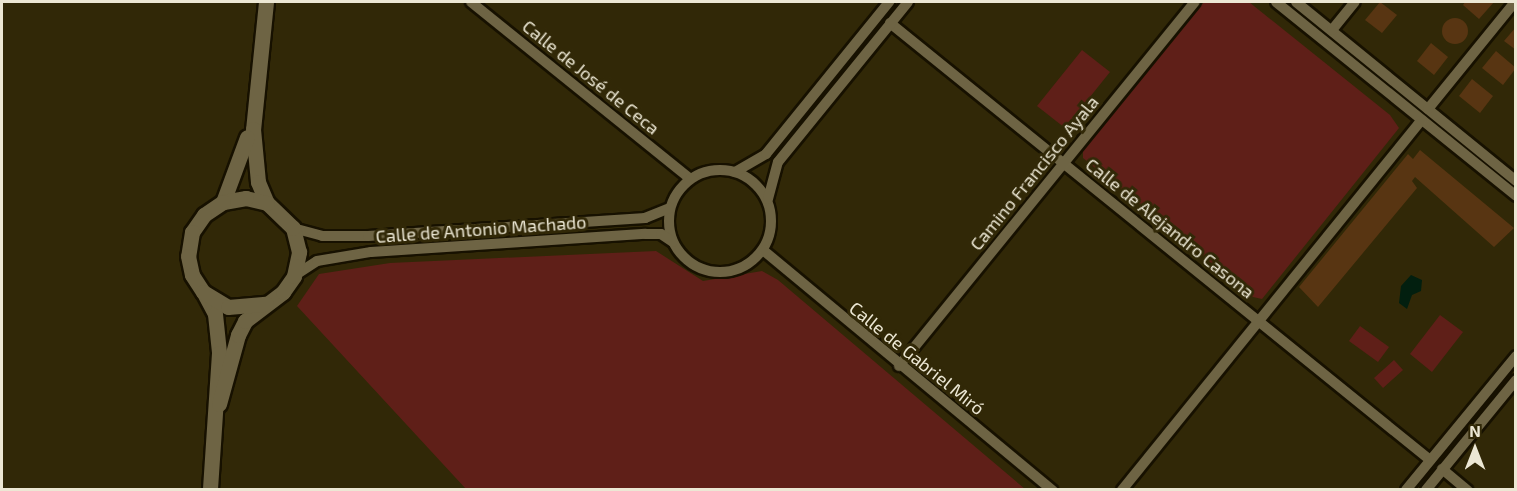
<!DOCTYPE html>
<html>
<head>
<meta charset="utf-8">
<style>
	body { margin:0 }
	#map { position:relative; width:1517px; height:491px; overflow:hidden; background:#312807; font-family:"Exo 2",sans-serif }
	div>[style] { position:absolute }
	.green>* { inset:0; background:#5f1f18 }
	.water>* { inset:0; background:#021f0f }
	.building>* { inset:0; background:#583512 }
	.round { border-radius:50% }
	.roads { filter:drop-shadow(2px 0 #171100) drop-shadow(-2px 0 #171100) drop-shadow(0 2px #171100) drop-shadow(0 -2px #171100) }
	.minor>* { height:10px; margin:-5px; padding:0 5px; transform-origin:5px; border-radius:5px; background:#6e6444 }
	.minor>.ring { margin:-5px; padding:0; box-sizing:content-box; background:none; border:10px solid #6e6444; border-radius:50% }
	.secondary>* { height:15px; margin:-7.5px; padding:0 7.5px; transform-origin:7.5px; border-radius:7.5px; background:#6e6444 }
	span { translate:-50% -50%; white-space:nowrap; text-align:center; line-height:1.15; -webkit-text-stroke:6px #312807; paint-order:stroke }
	.street-label { font-size:18px; color:#ece7d4 }
	.frame { position:absolute; inset:0; border:3px solid #ece7d4; pointer-events:none }
	.north { position:absolute; left:1445px; top:419px; width:60px; height:60px; -webkit-text-stroke:4px #312807; paint-order:stroke; rotate:0deg; font-size:16px; font-weight:700; line-height:24px; text-align:center; color:#ece7d4 }
	.north::after { content:''; display:block; margin:auto; width:21px; height:27px; background:#ece7d4; clip-path:polygon(50% 0,100% 100%,50% 72%,0 100%) }
</style>
</head>
<body>
<div id="map">
	<div class="green">
		<i style="clip-path:polygon(1204px 2px,1249px 2px,1390px 115px,1399px 128px,1262px 299px,1253px 297px,1083px 158px,1083px 151px)"></i>
		<i style="clip-path:polygon(1082px 50px,1110px 72px,1065px 128px,1037px 106px)"></i>
		<i style="clip-path:polygon(656px 251px,703px 281px,762px 271px,778px 280px,1025px 489px,466px 489px,297px 306px,319px 274px,390px 263px)"></i>
		<i style="clip-path:polygon(1440px 315px,1463px 332px,1432px 372px,1410px 354px)"></i>
		<i style="clip-path:polygon(1360px 326px,1389px 347px,1378px 362px,1349px 341px)"></i>
		<i style="clip-path:polygon(1394px 360px,1403px 370px,1383px 388px,1374px 378px)"></i>
	</div>
	<div class="water">
		<i style="clip-path:polygon(1411px 275px,1422px 280px,1421px 291px,1412px 295px,1407px 309px,1399px 303px,1401px 286px)"></i>
	</div>
	<div class="building">
		<i style="clip-path:polygon(1380px 2px,1397px 15px,1382px 33px,1365px 20px)"></i>
		<i style="clip-path:polygon(1465px 2px,1494px 2px,1479px 19px,1463px 5px)"></i>
		<i class="round" style="left:1442px;top:18px;width:26px;height:26px"></i>
		<i style="clip-path:polygon(1516px 27px,1516px 50px,1504px 41px)"></i>
		<i style="clip-path:polygon(1431px 43px,1448px 57px,1434px 75px,1417px 61px)"></i>
		<i style="clip-path:polygon(1496px 51px,1516px 68px,1503px 85px,1482px 68px)"></i>
		<i style="clip-path:polygon(1472px 79px,1493px 96px,1480px 113px,1459px 96px)"></i>
		<i style="clip-path:polygon(1420px 150px,1514px 228px,1494px 247px,1415px 177px,1412px 181px,1417px 188px,1318px 307px,1299px 287px,1408px 154px,1413px 159px)"></i>
	</div>
	<div class="roads">
		<div class="minor">
			<i style="left:471px;top:2px;width:282px;rotate:38.9deg"></i>
			<i style="left:1276px;top:2px;width:309px;rotate:38.9deg"></i>
			<i style="left:1296px;top:2px;width:284px;rotate:39.1deg"></i>
			<i style="left:890px;top:23px;width:695px;rotate:38.98deg"></i>
			<i style="left:1332px;top:30px;width:36px;rotate:-51deg"></i>
			<i style="left:1428px;top:109px;width:138px;rotate:-50.9deg"></i>
			<i class="ring" style="left:669px;top:170px;width:92px;height:92px"></i>
			<i style="left:735px;top:172px;width:36px;rotate:-30deg"></i>
			<i style="left:766px;top:154px;width:196px;rotate:-51deg"></i>
			<i style="left:768px;top:199px;width:38px;rotate:-75deg"></i>
			<i style="left:778px;top:162px;width:206px;rotate:-50.9deg"></i>
			<i style="left:293px;top:228px;width:30px;rotate:15deg"></i>
			<i style="left:322px;top:236px;width:46px"></i>
			<i style="left:368px;top:236px;width:278px;rotate:-3.7deg"></i>
			<i style="left:645px;top:218px;width:27px;rotate:-22deg"></i>
			<i style="left:763px;top:250px;width:376px;rotate:39.7deg"></i>
			<i style="left:294px;top:276px;width:27px;rotate:-33deg"></i>
			<i style="left:317px;top:261px;width:55px;rotate:-9.5deg"></i>
			<i style="left:371px;top:252px;width:275px;rotate:-3.8deg"></i>
			<i style="left:645px;top:234px;width:16px"></i>
			<i style="left:661px;top:234px;width:14px;rotate:34deg"></i>
			<i style="left:899px;top:366px;width:469px;rotate:-50.9deg"></i>
			<i style="left:1442px;top:469px;width:33px;rotate:40deg"></i>
			<i style="left:1122px;top:490px;width:476px;rotate:-51deg"></i>
			<i style="left:1406px;top:490px;width:173px;rotate:-50.6deg"></i>
			<i style="left:1426px;top:490px;width:142px;rotate:-50.7deg"></i>
		</div>
		<div class="secondary">
			<i style="left:266px;top:2px;width:128px;rotate:95.8deg"></i>
			<i style="left:253px;top:129px;width:53px;rotate:84.6deg"></i>
			<i style="left:258px;top:182px;width:23px;rotate:67deg"></i>
			<i style="left:223px;top:202px;width:69px;rotate:-69.7deg"></i>
			<i style="left:205px;top:295px;width:21px;rotate:62deg"></i>
			<i style="left:215px;top:314px;width:39px;rotate:84deg"></i>
			<i style="left:219px;top:353px;width:137px;rotate:93.8deg"></i>
			<i style="left:219px;top:404px;width:72px;rotate:-74.6deg"></i>
			<i style="left:238px;top:335px;width:16px;rotate:-63deg"></i>
			<i style="left:245px;top:321px;width:48px;rotate:-37.3deg"></i>
			<i style="left:283px;top:292px;width:19px;rotate:-55deg"></i>
			<i style="left:294px;top:276px;width:25px;rotate:-78deg"></i>
			<i style="left:299px;top:252px;width:25px;rotate:-104deg"></i>
			<i style="left:293px;top:228px;width:36px;rotate:-136deg"></i>
			<i style="left:267px;top:203px;width:22px;rotate:-167deg"></i>
			<i style="left:246px;top:198px;width:23px;rotate:170deg"></i>
			<i style="left:223px;top:202px;width:23px;rotate:146deg"></i>
			<i style="left:204px;top:215px;width:21px;rotate:125deg"></i>
			<i style="left:192px;top:232px;width:24px;rotate:99deg"></i>
			<i style="left:188px;top:256px;width:19px;rotate:78deg"></i>
			<i style="left:192px;top:275px;width:20px;rotate:57deg"></i>
			<i style="left:203px;top:292px;width:29px;rotate:31deg"></i>
			<i style="left:228px;top:307px;width:38px;rotate:-5deg"></i>
		</div>
	</div>
	<div class="street-label">
		<span style="left:591px;top:77px;rotate:39deg">Calle de José de Ceca</span>
		<span style="left:1034px;top:173px;rotate:-51deg">Camino Francisco Ayala</span>
		<span style="left:1170px;top:228px;rotate:39deg">Calle de Alejandro Casona</span>
		<span style="left:481px;top:229px;rotate:-4deg">Calle de Antonio Machado</span>
		<span style="left:917px;top:358px;rotate:39deg">Calle de Gabriel Miró</span>
	</div>
	<div class="frame"></div>
	<div class="north">N</div>
</div>
</body>
</html>
